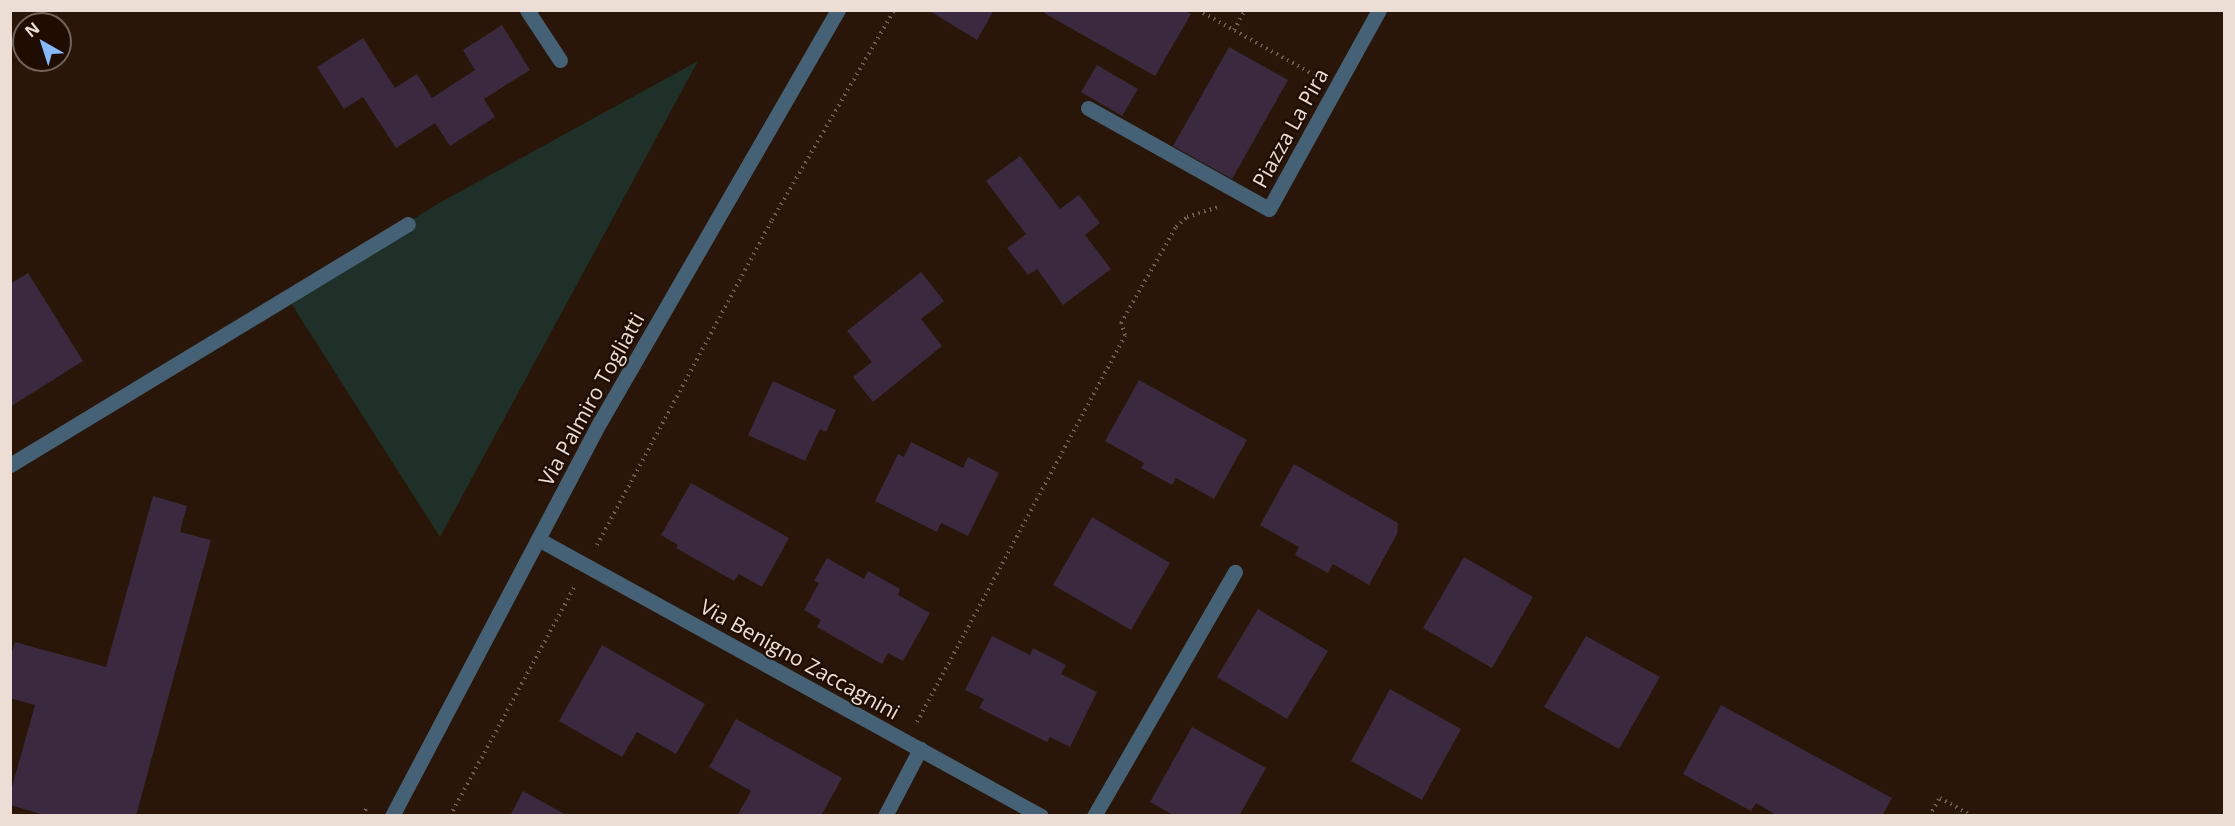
<!DOCTYPE html>
<html>
<head>
<meta charset="utf-8">
<style>
	body { margin:0 }
	#map { position:relative; width:2235px; height:826px; overflow:hidden; background:#291608; font-family:"Open Sans",sans-serif }
	div>[style] { position:absolute }
	.green>* { inset:0; background:#1e3027 }
	.building>* { inset:0; background:#3a293f }
	.path>* { height:4px; margin-top:-2px; transform-origin:0; background:repeating-linear-gradient(90deg,#705e52 0 1.5px,transparent 0 6px) }
	.minor>* { height:15px; margin:-7.5px; padding:0 7.5px; transform-origin:7.5px; border-radius:7.5px; background:#446175 }
	.tertiary>* { height:15px; margin:-7.5px; padding:0 7.5px; transform-origin:7.5px; border-radius:7.5px; background:#446175 }
	span { translate:-50% -50%; white-space:nowrap; text-align:center; line-height:1.15; -webkit-text-stroke:4.5px #1f0d02; paint-order:stroke }
	.street-label { font-size:21px; color:#ecded5 }
	.frame { position:absolute; inset:0; border:12px solid #ecded5; pointer-events:none }
	.north { position:absolute; left:12px; top:12px; width:60px; height:60px; box-sizing:border-box; background:#1f0d02; border:2px solid #716156; border-radius:50%; rotate:321deg; font-size:16px; font-weight:700; line-height:24px; text-align:center; color:#ecded5 }
	.north::after { content:''; display:block; margin:auto; width:21px; height:27px; background:#85bbfb; clip-path:polygon(50% 0,100% 100%,50% 72%,0 100%) }
</style>
</head>
<body>
<div id="map">
	<div class="green">
		<i style="clip-path:polygon(698px 61px,440px 537px,287px 297px,441px 202px)"></i>
	</div>
	<div class="building">
		<i style="clip-path:polygon(928px 10px,994px 10px,977px 40px)"></i>
		<i style="clip-path:polygon(1046px 10px,1184px 10px,1191px 14px,1155px 76px,1044px 13px)"></i>
		<i style="clip-path:polygon(502px 25px,530px 70px,484px 99px,495px 117px,450px 146px,435px 123px,396px 148px,363px 97px,344px 109px,317px 67px,363px 38px,395px 88px,417px 74px,432px 98px,475px 70px,463px 50px)"></i>
		<i style="clip-path:polygon(1229px 47px,1288px 80px,1232px 179px,1173px 146px)"></i>
		<i style="clip-path:polygon(1097px 65px,1138px 89px,1122px 116px,1081px 92px)"></i>
		<i style="clip-path:polygon(1020px 156px,1060px 209px,1079px 195px,1100px 223px,1085px 235px,1111px 269px,1063px 305px,1037px 269px,1028px 275px,1007px 248px,1026px 234px,986px 181px)"></i>
		<i style="clip-path:polygon(921px 272px,944px 301px,921px 319px,942px 346px,873px 402px,853px 377px,872px 362px,847px 331px)"></i>
		<i style="clip-path:polygon(28px 273px,83px 361px,10px 407px,10px 284px)"></i>
		<i style="clip-path:polygon(1139px 380px,1247px 440px,1214px 499px,1176px 478px,1172px 485px,1141px 468px,1144px 463px,1105px 441px)"></i>
		<i style="clip-path:polygon(773px 381px,836px 410px,826px 432px,820px 429px,805px 461px,748px 435px)"></i>
		<i style="clip-path:polygon(911px 442px,963px 468px,968px 457px,999px 473px,968px 536px,941px 523px,937px 532px,875px 501px,898px 454px,904px 457px)"></i>
		<i style="clip-path:polygon(1294px 464px,1398px 523px,1397px 534px,1369px 585px,1333px 564px,1328px 573px,1295px 555px,1299px 547px,1260px 525px)"></i>
		<i style="clip-path:polygon(691px 483px,789px 538px,762px 587px,739px 574px,734px 581px,676px 548px,678px 545px,661px 535px)"></i>
		<i style="clip-path:polygon(153px 496px,187px 506px,180px 532px,211px 540px,136px 816px,48px 816px,10px 805px,10px 794px,35px 705px,10px 698px,10px 659px,15px 642px,106px 667px)"></i>
		<i style="clip-path:polygon(1092px 517px,1170px 563px,1131px 630px,1053px 585px)"></i>
		<i style="clip-path:polygon(1464px 557px,1533px 597px,1492px 668px,1423px 628px)"></i>
		<i style="clip-path:polygon(827px 558px,864px 579px,868px 571px,900px 589px,898px 595px,930px 613px,903px 661px,888px 653px,882px 664px,817px 627px,821px 620px,804px 610px,819px 583px,814px 581px)"></i>
		<i style="clip-path:polygon(1258px 609px,1328px 651px,1287px 719px,1217px 677px)"></i>
		<i style="clip-path:polygon(992px 636px,1030px 655px,1033px 648px,1066px 665px,1061px 674px,1097px 692px,1070px 747px,1050px 737px,1047px 742px,979px 708px,984px 699px,965px 690px)"></i>
		<i style="clip-path:polygon(1586px 636px,1660px 677px,1619px 749px,1544px 707px)"></i>
		<i style="clip-path:polygon(602px 645px,705px 704px,676px 754px,637px 732px,622px 757px,559px 721px)"></i>
		<i style="clip-path:polygon(1390px 689px,1461px 729px,1422px 800px,1351px 761px)"></i>
		<i style="clip-path:polygon(1721px 705px,1892px 798px,1882px 816px,1778px 816px,1756px 803px,1751px 811px,1683px 774px)"></i>
		<i style="clip-path:polygon(736px 719px,842px 778px,821px 816px,737px 816px,751px 791px,709px 767px)"></i>
		<i style="clip-path:polygon(1192px 727px,1266px 768px,1239px 816px,1175px 816px,1150px 802px)"></i>
		<i style="clip-path:polygon(523px 791px,568px 816px,510px 816px)"></i>
	</div>
	<div class="path">
		<i style="left:1198px;top:10px;width:135px;rotate:29.2deg"></i>
		<i style="left:1234px;top:30px;width:23px;rotate:-61deg"></i>
		<i style="left:597px;top:545px;width:369px;rotate:-61.7deg"></i>
		<i style="left:772px;top:220px;width:243px;rotate:-59.8deg"></i>
		<i style="left:917px;top:722px;width:439px;rotate:-61.7deg"></i>
		<i style="left:1125px;top:335px;width:13px;rotate:-108deg"></i>
		<i style="left:1121px;top:323px;width:111px;rotate:-60.2deg"></i>
		<i style="left:1176px;top:227px;width:15px;rotate:-42deg"></i>
		<i style="left:1187px;top:217px;width:33px;rotate:-18deg"></i>
		<i style="left:363px;top:816px;width:10px;rotate:-66deg"></i>
		<i style="left:450px;top:816px;width:262px;rotate:-61.5deg"></i>
		<i style="left:1929px;top:816px;width:21px;rotate:-59deg"></i>
		<i style="left:1940px;top:798px;width:38px;rotate:29deg"></i>
	</div>
	<div class="minor">
		<i style="left:527px;top:10px;width:60px;rotate:56.6deg"></i>
		<i style="left:1088px;top:108px;width:207px;rotate:29.2deg"></i>
		<i style="left:1269px;top:209px;width:227px;rotate:-61.1deg"></i>
		<i style="left:10px;top:465px;width:465px;rotate:-31.2deg"></i>
		<i style="left:538px;top:539px;width:574px;rotate:28.84deg"></i>
		<i style="left:885px;top:816px;width:76px;rotate:-62.4deg"></i>
		<i style="left:1094px;top:816px;width:282px;rotate:-60deg"></i>
	</div>
	<div class="tertiary">
		<i style="left:392px;top:816px;width:446px;rotate:-62.2deg"></i>
		<i style="left:600px;top:422px;width:476px;rotate:-60deg"></i>
	</div>
	<div class="street-label">
		<span style="left:1290px;top:128px;rotate:-61deg">Piazza La Pira</span>
		<span style="left:591px;top:399px;rotate:-61deg">Via Palmiro Togliatti</span>
		<span style="left:800px;top:659px;rotate:29deg">Via Benigno Zaccagnini</span>
	</div>
	<div class="frame"></div>
	<div class="north">N</div>
</div>
</body>
</html>
